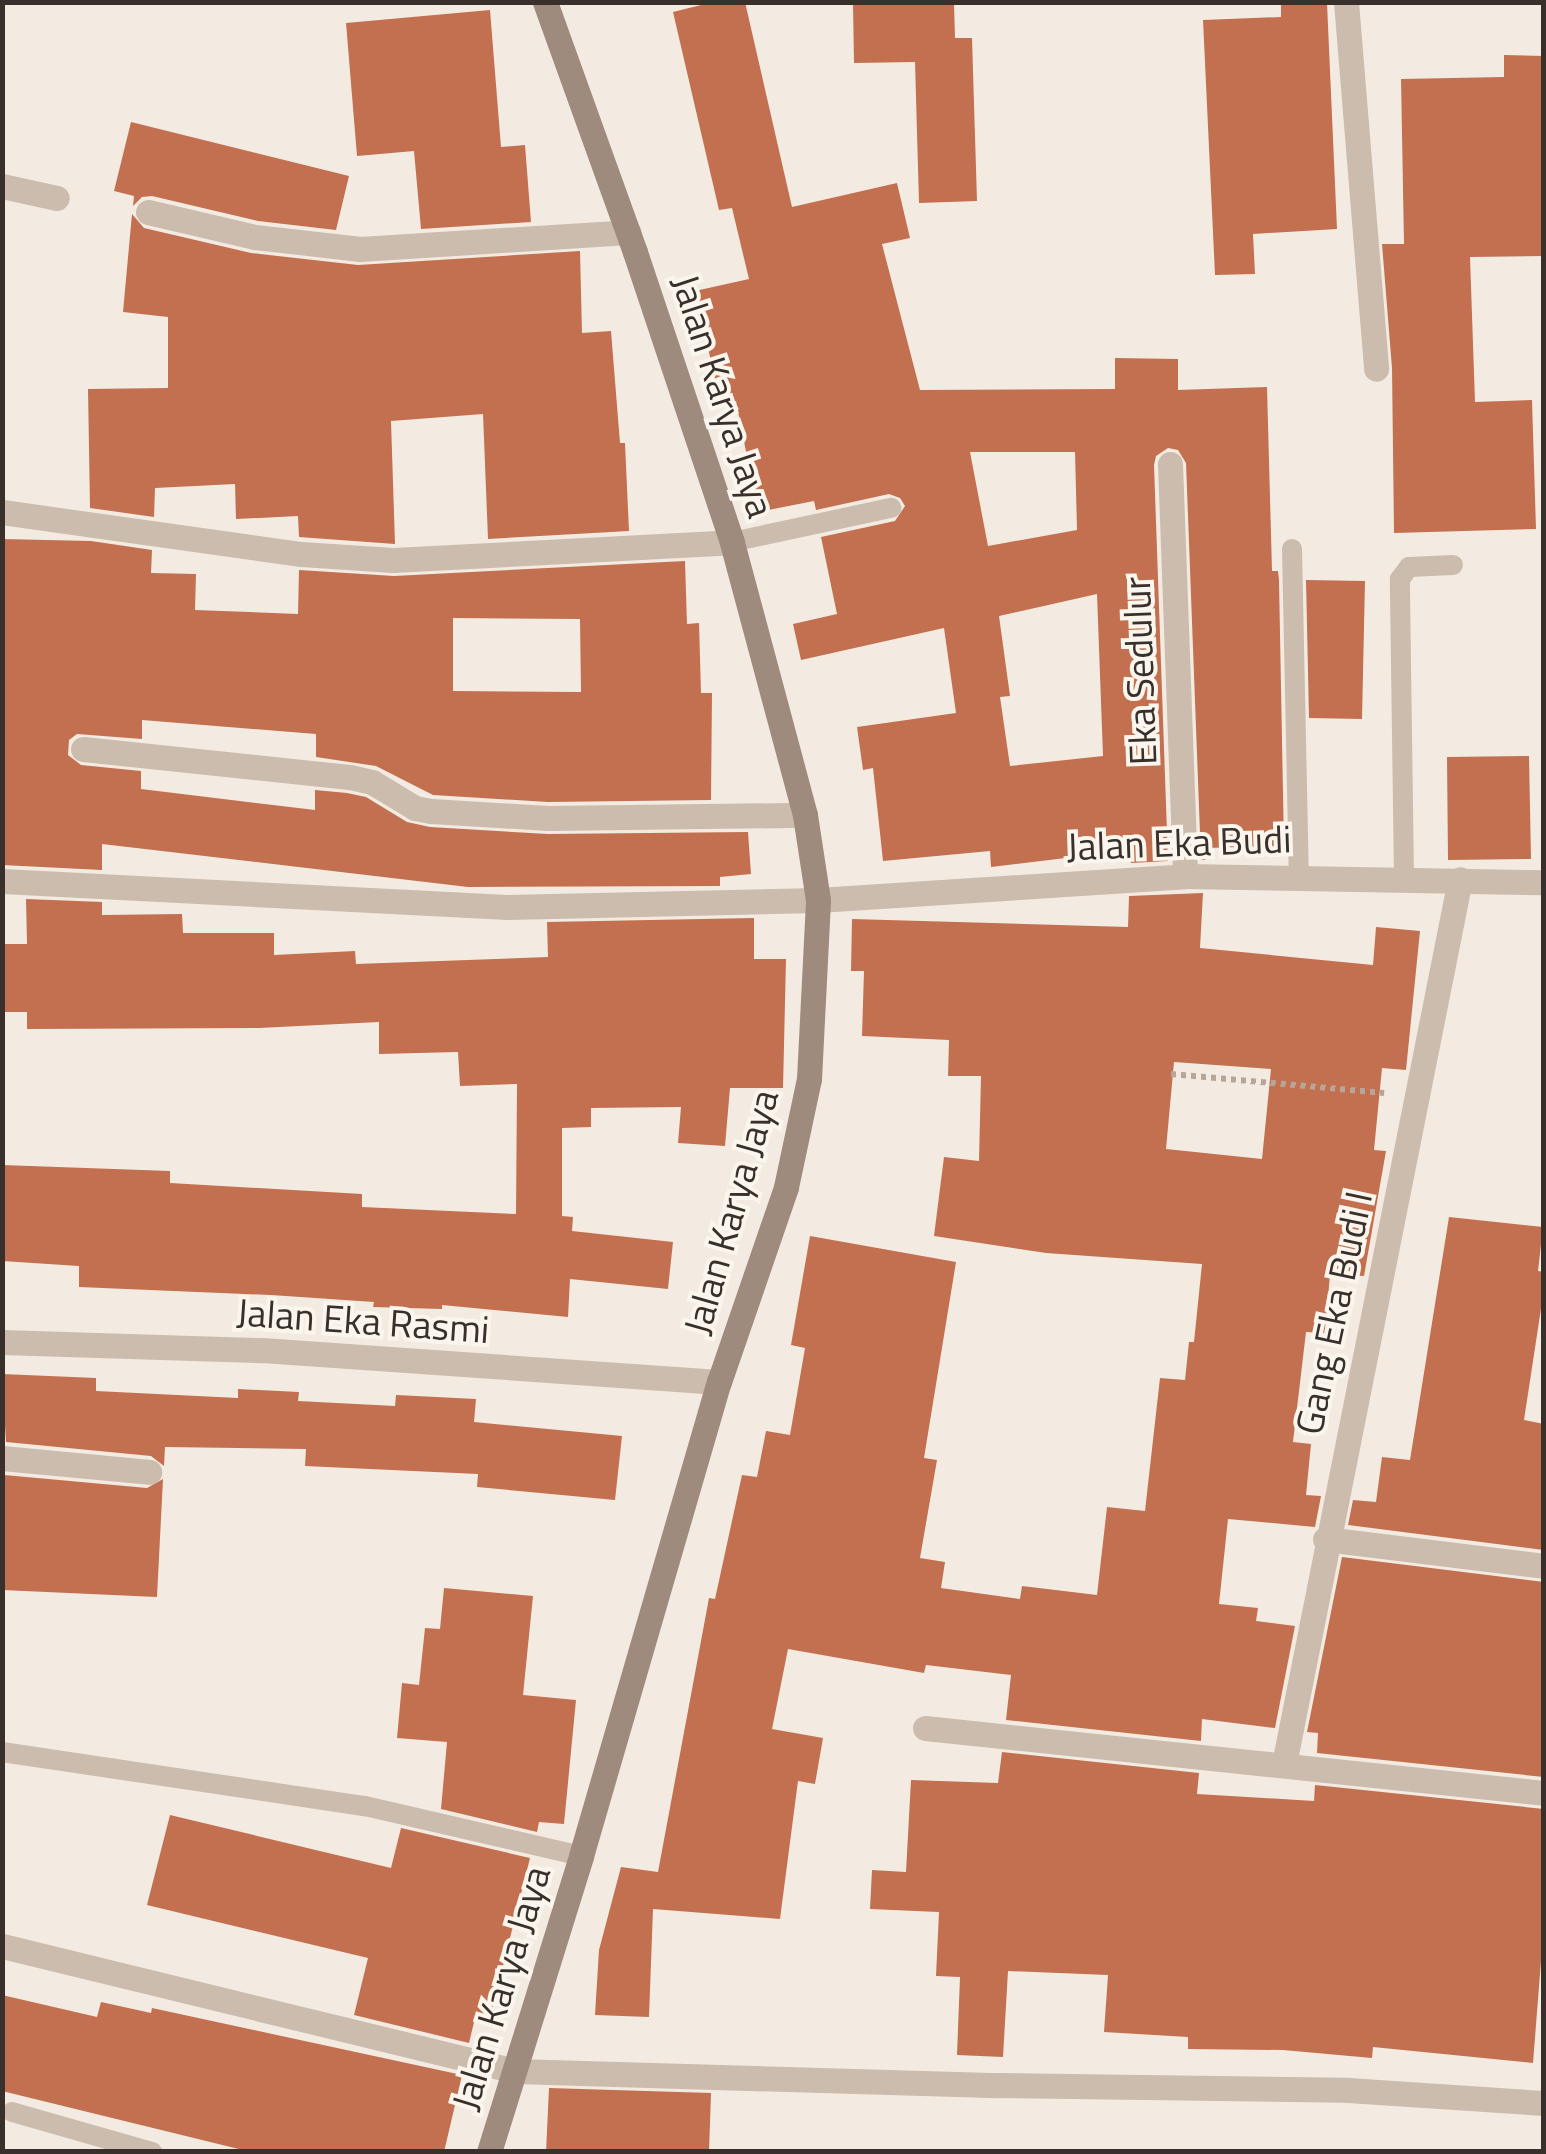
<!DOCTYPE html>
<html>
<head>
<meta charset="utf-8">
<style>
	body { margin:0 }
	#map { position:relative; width:1546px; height:2154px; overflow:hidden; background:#f3ebe1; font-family:"Titillium Web",sans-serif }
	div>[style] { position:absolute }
	.building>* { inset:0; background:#c2704f }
	.path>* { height:6px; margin-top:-3px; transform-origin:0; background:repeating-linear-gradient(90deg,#b7a697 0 5px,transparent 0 10px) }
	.service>* { height:20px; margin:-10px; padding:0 10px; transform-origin:10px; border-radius:10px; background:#cbbcad }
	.minor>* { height:25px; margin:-12.5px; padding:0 12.5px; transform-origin:12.5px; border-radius:12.5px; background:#cbbcad }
	.secondary>* { height:25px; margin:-12.5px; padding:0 12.5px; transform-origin:12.5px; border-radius:12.5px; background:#9f8b7e }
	span { translate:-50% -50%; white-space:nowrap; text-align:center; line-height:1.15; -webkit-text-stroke:8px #faf5ed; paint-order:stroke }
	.street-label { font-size:38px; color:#3a302b }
	.frame { position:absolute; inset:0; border:5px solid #3a302b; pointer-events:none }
</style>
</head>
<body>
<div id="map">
	<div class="building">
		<i style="clip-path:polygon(evenodd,713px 2px,745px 2px,792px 207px,897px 183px,910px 238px,882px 244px,920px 390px,1115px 389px,1115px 358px,1178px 359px,1178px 390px,1267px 387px,1272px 571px,1278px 571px,1279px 580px,1284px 846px,1205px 848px,1205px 860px,1201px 860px,1186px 463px,1178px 450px,1168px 448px,1156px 456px,1154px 465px,1168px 861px,1131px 863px,1132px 850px,991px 867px,990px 851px,883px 861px,873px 768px,863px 770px,857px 727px,956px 713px,944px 628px,801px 660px,793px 624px,837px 614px,821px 537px,895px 521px,905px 506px,900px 498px,889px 494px,816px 510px,814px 501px,758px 512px,736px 401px,721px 405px,695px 291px,749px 279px,732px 208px,719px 210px,673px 12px,713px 2px,970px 452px,1075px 452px,1077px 530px,988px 546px,970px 452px,713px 2px,1097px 594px,1103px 756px,1010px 766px,1000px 697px,1010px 696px,999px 616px,1097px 594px)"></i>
		<i style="clip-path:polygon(954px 2px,955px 38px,972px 38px,977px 201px,919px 203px,915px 62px,854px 63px,853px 4px)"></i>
		<i style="clip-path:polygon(1327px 3px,1337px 229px,1253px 234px,1255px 274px,1215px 275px,1203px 20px,1281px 17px,1281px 4px)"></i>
		<i style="clip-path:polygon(490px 10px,501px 147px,525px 145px,531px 222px,421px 229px,414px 151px,357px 156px,346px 23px)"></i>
		<i style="clip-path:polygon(1504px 55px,1544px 56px,1544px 256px,1470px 257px,1475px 402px,1532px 400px,1536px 529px,1394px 533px,1392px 368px,1382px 244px,1404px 244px,1401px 79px,1504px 77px)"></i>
		<i style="clip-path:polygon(131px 122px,349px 176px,336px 230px,258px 221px,152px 196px,142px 197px,133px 206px,134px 196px,114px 191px)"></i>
		<i style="clip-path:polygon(132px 214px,144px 228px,251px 253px,358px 265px,580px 251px,582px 333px,611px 331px,620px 443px,625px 443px,629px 531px,488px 539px,483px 414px,391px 421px,395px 544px,299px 537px,298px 516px,236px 519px,235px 484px,155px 488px,154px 517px,90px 508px,88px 389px,168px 388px,168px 317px,123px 312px)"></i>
		<i style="clip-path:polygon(evenodd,2px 539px,91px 541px,152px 550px,151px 573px,196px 574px,195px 610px,298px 614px,299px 570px,394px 576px,685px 561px,687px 624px,699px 623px,701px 693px,712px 693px,711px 800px,548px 802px,433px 795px,376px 766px,316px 757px,316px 734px,142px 720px,142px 739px,77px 734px,69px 740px,68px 755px,81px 765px,141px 771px,141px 789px,315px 810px,315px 790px,347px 793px,366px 797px,407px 822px,430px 827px,548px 834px,748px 832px,751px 874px,720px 877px,720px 886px,468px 887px,102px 844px,102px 870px,2px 865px,2px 539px,453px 618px,580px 619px,581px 692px,453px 691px,453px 618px)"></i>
		<i style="clip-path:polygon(1306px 580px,1365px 581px,1362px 719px,1309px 718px)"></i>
		<i style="clip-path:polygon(1529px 756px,1531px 859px,1448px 860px,1447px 757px)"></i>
		<i style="clip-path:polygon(evenodd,1203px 893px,1200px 948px,1373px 965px,1376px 927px,1420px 931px,1406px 1070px,1382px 1068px,1374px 1150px,1386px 1151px,1364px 1276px,1330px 1274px,1325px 1333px,1306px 1332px,1293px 1442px,1311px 1444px,1306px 1495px,1321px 1496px,1315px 1527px,1228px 1519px,1219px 1604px,1258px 1608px,1256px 1621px,1295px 1626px,1275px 1728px,1202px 1719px,1201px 1741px,1006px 1720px,1011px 1675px,926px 1665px,924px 1673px,788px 1649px,772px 1729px,823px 1738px,815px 1784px,798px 1781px,780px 1919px,653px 1909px,649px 2017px,595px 2015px,599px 1950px,621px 1867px,658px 1872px,709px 1598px,715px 1599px,742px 1475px,757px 1477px,766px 1431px,790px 1435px,805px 1348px,791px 1345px,810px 1236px,956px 1262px,924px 1458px,937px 1460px,920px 1558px,945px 1562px,941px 1588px,1020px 1599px,1022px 1586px,1097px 1595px,1107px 1507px,1145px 1511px,1160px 1378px,1185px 1380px,1189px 1342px,1194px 1342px,1202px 1264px,1046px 1253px,934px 1236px,944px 1157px,979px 1161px,981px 1076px,948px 1076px,949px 1040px,862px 1036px,864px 971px,851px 971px,852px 919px,1128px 927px,1129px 896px,1203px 893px,1174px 1062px,1271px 1069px,1262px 1159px,1166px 1149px,1174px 1062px)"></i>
		<i style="clip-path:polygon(26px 899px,102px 902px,102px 915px,182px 914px,183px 933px,274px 933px,274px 955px,355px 951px,356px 964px,548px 957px,547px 922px,754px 918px,754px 959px,786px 959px,783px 1088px,730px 1088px,725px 1146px,678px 1143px,681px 1107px,591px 1108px,591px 1127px,562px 1128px,562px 1216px,573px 1217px,572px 1231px,673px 1242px,668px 1289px,570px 1279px,568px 1317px,442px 1305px,442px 1309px,373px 1307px,374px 1302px,271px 1295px,79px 1287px,79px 1266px,2px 1261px,2px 1165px,170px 1171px,170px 1183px,362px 1194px,362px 1207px,516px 1214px,517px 1084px,460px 1086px,458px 1052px,379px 1054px,379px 1022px,259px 1028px,27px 1029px,27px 1012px,2px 1012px,2px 944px,27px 944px)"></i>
		<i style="clip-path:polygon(1449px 1217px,1543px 1227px,1538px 1271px,1544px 1272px,1544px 1289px,1524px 1420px,1544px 1424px,1544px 1550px,1348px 1525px,1353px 1500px,1376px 1502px,1382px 1457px,1410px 1460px)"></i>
		<i style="clip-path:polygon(2px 1374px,96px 1378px,96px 1391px,238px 1398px,238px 1389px,299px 1392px,298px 1401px,395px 1406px,396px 1395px,476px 1399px,474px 1422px,622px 1436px,615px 1500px,477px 1487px,478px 1474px,305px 1466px,306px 1449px,165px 1447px,164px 1466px,151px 1456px,6px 1442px)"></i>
		<i style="clip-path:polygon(4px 1475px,147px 1488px,163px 1479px,157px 1597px,2px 1590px)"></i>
		<i style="clip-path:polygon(1342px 1557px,1544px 1582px,1544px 1777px,1317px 1753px,1318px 1733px,1307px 1732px)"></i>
		<i style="clip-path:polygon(444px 1588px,533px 1596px,523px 1695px,576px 1700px,564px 1824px,539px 1822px,537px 1832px,441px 1809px,447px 1742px,397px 1738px,402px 1683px,419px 1685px,425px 1628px,440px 1629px)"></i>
		<i style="clip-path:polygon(1002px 1752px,1199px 1773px,1197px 1794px,1314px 1801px,1315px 1785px,1544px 1809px,1544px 1923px,1533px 2063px,1373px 2047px,1372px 2058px,1283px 2050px,1188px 2049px,1188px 2037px,1104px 2032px,1108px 1975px,1008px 1971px,1003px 2057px,957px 2055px,960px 1977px,936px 1976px,939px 1912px,870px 1909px,872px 1870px,906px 1872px,911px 1780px,998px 1783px)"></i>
		<i style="clip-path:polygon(170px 1815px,391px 1868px,401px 1828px,530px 1858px,489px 2022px,475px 2018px,469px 2043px,354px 2015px,368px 1958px,147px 1905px)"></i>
		<i style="clip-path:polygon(2px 1995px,97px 2017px,101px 2002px,151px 2013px,152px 2008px,462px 2075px,444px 2152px,251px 2152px,2px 2091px)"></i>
		<i style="clip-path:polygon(549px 2088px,711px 2093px,709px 2152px,546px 2152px)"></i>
	</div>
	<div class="path">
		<i style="left:1171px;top:1074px;width:214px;rotate:5.1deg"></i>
	</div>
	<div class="service">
		<i style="left:732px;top:542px;width:163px;rotate:-12.1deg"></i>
		<i style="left:1292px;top:549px;width:327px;rotate:88.8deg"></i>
		<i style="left:1404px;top:878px;width:299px;rotate:-90.8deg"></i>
		<i style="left:1400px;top:579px;width:15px;rotate:-53deg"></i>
		<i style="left:1409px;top:567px;width:44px;rotate:-2.6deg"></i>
		<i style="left:2px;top:1752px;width:367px;rotate:8.5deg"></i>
		<i style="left:365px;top:1806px;width:222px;rotate:13deg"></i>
		<i style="left:12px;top:2112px;width:146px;rotate:15.9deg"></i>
	</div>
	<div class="minor">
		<i style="left:1346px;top:2px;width:368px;rotate:85.3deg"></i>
		<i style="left:2px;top:186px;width:56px;rotate:12.3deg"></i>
		<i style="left:148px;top:212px;width:110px;rotate:13.2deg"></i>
		<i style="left:255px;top:237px;width:106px;rotate:6.5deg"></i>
		<i style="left:360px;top:249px;width:269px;rotate:-3.6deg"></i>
		<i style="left:1170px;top:464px;width:412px;rotate:87.9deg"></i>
		<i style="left:2px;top:512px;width:302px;rotate:8deg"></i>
		<i style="left:301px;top:554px;width:92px;rotate:3.7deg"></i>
		<i style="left:393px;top:560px;width:339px;rotate:-3deg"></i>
		<i style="left:83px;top:749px;width:268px;rotate:6deg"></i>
		<i style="left:350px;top:777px;width:23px;rotate:13deg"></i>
		<i style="left:372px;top:782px;width:50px;rotate:31.2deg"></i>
		<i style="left:415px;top:808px;width:16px;rotate:11deg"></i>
		<i style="left:431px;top:811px;width:117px;rotate:3.4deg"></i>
		<i style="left:548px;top:818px;width:257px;rotate:-0.7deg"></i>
		<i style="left:2px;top:881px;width:506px;rotate:2.95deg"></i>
		<i style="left:507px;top:907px;width:311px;rotate:-1.3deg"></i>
		<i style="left:818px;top:900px;width:368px;rotate:-3.7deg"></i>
		<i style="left:1185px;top:876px;width:359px;rotate:1deg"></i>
		<i style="left:2px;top:1342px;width:260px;rotate:1.8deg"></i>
		<i style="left:262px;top:1350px;width:458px;rotate:4deg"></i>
		<i style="left:2px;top:1458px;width:148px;rotate:5.4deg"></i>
		<i style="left:1325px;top:1539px;width:221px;rotate:7deg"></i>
		<i style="left:925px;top:1728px;width:622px;rotate:5.99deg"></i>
		<i style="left:1284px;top:1764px;width:902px;rotate:-78.75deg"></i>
		<i style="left:2px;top:1946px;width:528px;rotate:13.69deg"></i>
		<i style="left:515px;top:2071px;width:484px;rotate:1.7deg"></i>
		<i style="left:999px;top:2085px;width:349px;rotate:0.8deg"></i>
		<i style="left:1348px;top:2090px;width:196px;rotate:3.8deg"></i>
	</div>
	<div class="secondary">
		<i style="left:489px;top:2152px;width:310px;rotate:-72.7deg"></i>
		<i style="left:581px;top:1856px;width:494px;rotate:-73.8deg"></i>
		<i style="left:719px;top:1382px;width:206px;rotate:-71deg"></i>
		<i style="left:786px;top:1187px;width:110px;rotate:-78deg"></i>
		<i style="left:809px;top:1079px;width:179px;rotate:-87.1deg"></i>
		<i style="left:818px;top:900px;width:86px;rotate:-98.7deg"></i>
		<i style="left:805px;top:815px;width:283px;rotate:-105deg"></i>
		<i style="left:732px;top:542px;width:306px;rotate:-108.5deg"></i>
		<i style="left:635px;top:252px;width:266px;rotate:-109.8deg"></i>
	</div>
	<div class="street-label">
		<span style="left:723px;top:396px;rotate:72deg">Jalan Karya Jaya</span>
		<span style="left:1140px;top:671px;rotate:-92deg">Eka Sedulur</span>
		<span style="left:1179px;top:843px;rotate:-2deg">Jalan Eka Budi</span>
		<span style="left:731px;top:1212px;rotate:-74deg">Jalan Karya Jaya</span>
		<span style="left:1334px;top:1313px;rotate:-78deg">Gang Eka Budi I</span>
		<span style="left:363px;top:1321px;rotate:4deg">Jalan Eka Rasmi</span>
		<span style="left:501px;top:1988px;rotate:-73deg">Jalan Karya Jaya</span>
	</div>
	<div class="frame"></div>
</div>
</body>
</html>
